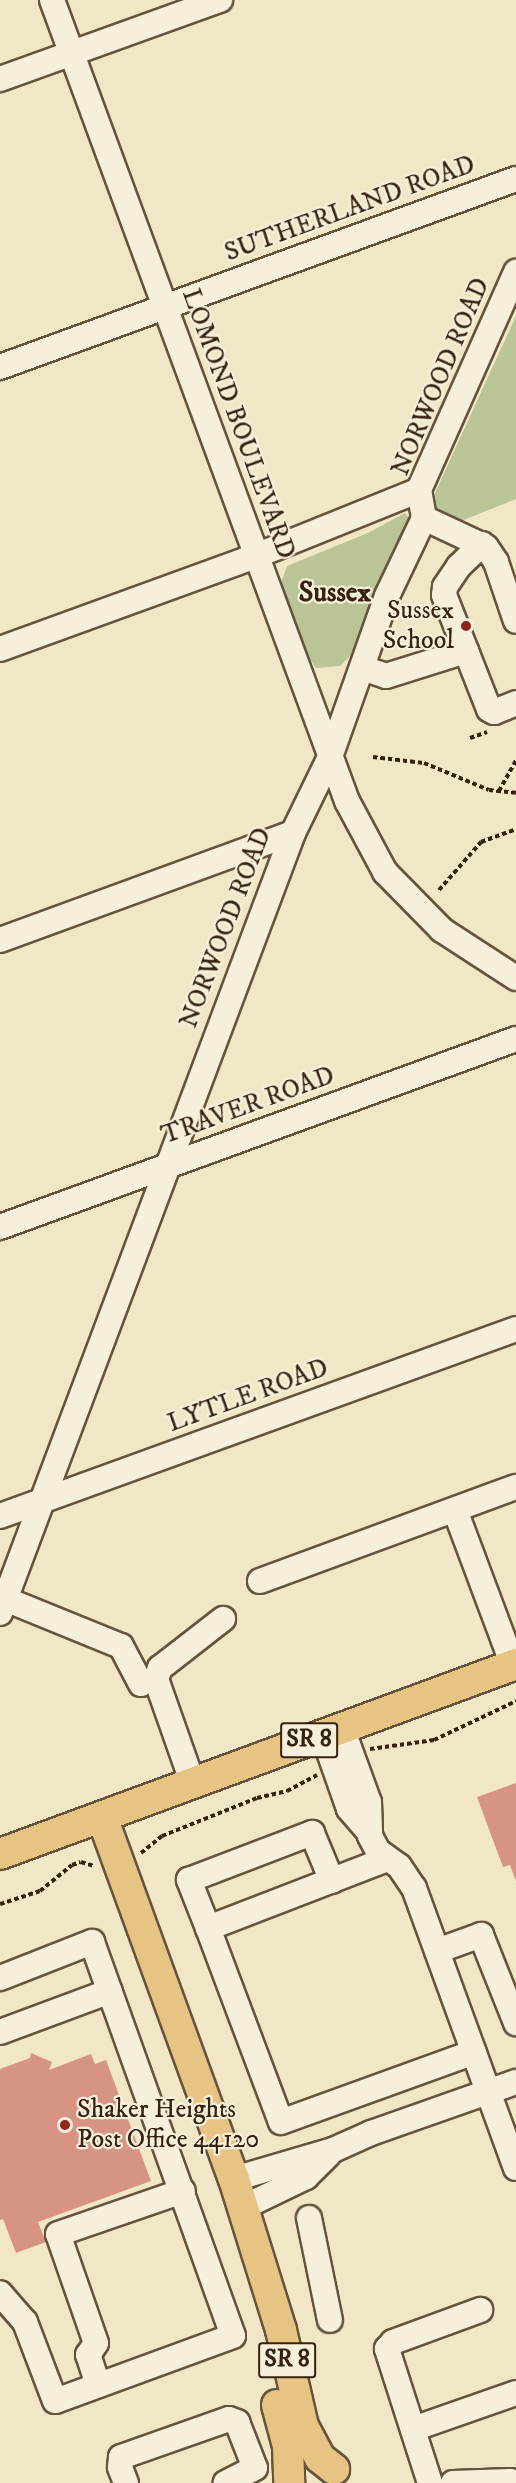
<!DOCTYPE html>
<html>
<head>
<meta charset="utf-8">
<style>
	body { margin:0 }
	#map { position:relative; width:516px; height:2483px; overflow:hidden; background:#f1e7c7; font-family:"IM FELL DW Pica",serif }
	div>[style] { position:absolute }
	.green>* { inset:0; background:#b9c596 }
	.building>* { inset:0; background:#d79485 }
	.path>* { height:4px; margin-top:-2px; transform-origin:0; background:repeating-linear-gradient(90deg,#36220e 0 4.5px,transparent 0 7.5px) }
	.roads { filter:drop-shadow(2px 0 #65533c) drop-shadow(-2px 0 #65533c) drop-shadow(0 2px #65533c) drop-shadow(0 -2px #65533c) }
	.minor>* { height:24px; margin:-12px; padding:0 12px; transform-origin:12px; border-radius:12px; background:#f6efdb }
	.major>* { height:30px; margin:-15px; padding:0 15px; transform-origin:15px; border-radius:15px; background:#e8c484 }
	.dots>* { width:16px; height:16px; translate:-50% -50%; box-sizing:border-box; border:3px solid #f6efdb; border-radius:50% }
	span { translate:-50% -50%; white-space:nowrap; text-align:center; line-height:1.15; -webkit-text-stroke:4.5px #f6efdb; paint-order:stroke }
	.shield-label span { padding:2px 4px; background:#f6efdb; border:2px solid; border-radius:4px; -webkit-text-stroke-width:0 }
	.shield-label { font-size:24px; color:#36220e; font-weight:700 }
	.street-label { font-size:26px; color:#36220e }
	.poi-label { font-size:26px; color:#36220e }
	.right { translate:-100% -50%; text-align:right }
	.left { translate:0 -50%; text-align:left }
	.quarter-label { font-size:28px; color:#36220e; font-weight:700 }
</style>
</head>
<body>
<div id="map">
	<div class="green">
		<i style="clip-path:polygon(516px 316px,516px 499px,461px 521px,436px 509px,435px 493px)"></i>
		<i style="clip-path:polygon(405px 513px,411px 521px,396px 546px,352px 654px,340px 666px,316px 668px,295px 638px,281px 583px,287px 566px,368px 533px)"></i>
	</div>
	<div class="building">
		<i style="clip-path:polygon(516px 1783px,516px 1881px,510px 1865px,503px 1867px,477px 1797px)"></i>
		<i style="clip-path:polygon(31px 2053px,52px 2062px,49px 2070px,91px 2054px,95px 2064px,106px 2060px,151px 2181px,38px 2222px,46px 2242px,16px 2253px,3px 2219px,0 2220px,0 2069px,30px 2058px)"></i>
	</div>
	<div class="path">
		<i style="left:470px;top:738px;width:18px;rotate:-19deg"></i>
		<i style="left:373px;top:757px;width:51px;rotate:6.7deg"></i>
		<i style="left:424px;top:763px;width:70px;rotate:22.6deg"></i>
		<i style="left:489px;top:790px;width:27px;rotate:6deg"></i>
		<i style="left:499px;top:791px;width:35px;rotate:-61deg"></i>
		<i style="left:439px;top:890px;width:64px;rotate:-48.8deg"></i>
		<i style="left:481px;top:842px;width:37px;rotate:-20deg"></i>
		<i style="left:370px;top:1749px;width:65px;rotate:-8deg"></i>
		<i style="left:434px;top:1740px;width:91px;rotate:-25.4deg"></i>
		<i style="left:141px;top:1853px;width:27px;rotate:-39deg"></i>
		<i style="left:162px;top:1836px;width:102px;rotate:-21.8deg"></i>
		<i style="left:257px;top:1798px;width:31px;rotate:-13deg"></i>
		<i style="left:287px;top:1791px;width:34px;rotate:-28deg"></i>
		<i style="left:0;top:1904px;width:42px;rotate:-18deg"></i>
		<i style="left:40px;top:1891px;width:41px;rotate:-39.1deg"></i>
		<i style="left:72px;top:1865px;width:9px;rotate:-18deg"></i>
		<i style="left:81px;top:1862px;width:14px;rotate:17deg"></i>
	</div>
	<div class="roads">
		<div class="minor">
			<i style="left:52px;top:0;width:854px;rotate:69.78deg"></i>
			<i style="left:347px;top:801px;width:81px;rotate:61.8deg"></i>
			<i style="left:385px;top:872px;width:81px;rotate:45.5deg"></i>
			<i style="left:442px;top:930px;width:88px;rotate:33deg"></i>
			<i style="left:0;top:79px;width:234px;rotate:-19.8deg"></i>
			<i style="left:0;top:367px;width:549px;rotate:-20.02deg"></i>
			<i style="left:424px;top:518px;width:68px;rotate:25.1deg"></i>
			<i style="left:486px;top:547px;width:18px;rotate:56deg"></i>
			<i style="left:496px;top:562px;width:62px;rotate:71.3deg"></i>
			<i style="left:482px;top:544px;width:32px;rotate:136deg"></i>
			<i style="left:459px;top:566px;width:25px;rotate:124deg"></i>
			<i style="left:445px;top:587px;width:8px;rotate:97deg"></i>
			<i style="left:444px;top:595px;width:123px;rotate:68.5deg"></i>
			<i style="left:489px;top:709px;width:6px;rotate:31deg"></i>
			<i style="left:494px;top:712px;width:24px;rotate:-22deg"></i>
			<i style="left:0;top:649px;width:272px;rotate:-20deg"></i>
			<i style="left:256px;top:556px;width:176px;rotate:-22deg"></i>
			<i style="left:362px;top:668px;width:25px;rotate:18deg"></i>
			<i style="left:386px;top:676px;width:84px;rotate:-17.4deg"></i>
			<i style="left:0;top:940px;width:312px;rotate:-20.1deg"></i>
			<i style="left:0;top:1227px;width:549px;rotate:-20.02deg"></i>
			<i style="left:455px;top:1510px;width:165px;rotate:69.5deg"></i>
			<i style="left:0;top:1516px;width:549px;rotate:-19.92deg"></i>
			<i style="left:260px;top:1581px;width:273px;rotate:-20.2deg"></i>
			<i style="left:5px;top:1599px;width:125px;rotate:22.1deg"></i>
			<i style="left:121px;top:1646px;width:43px;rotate:62.2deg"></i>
			<i style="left:0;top:1613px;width:833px;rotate:-69.41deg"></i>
			<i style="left:293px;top:833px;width:85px;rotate:-64deg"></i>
			<i style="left:330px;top:757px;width:171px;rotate:-70.5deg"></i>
			<i style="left:387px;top:596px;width:86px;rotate:-64.6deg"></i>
			<i style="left:424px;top:518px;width:28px;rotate:-100deg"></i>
			<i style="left:419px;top:490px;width:239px;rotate:-66deg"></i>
			<i style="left:342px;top:1728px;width:79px;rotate:70deg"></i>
			<i style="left:369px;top:1802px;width:34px;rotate:88deg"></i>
			<i style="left:370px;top:1836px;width:17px;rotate:62deg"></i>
			<i style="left:378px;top:1851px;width:26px;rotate:36deg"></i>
			<i style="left:399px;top:1866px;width:27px;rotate:56deg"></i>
			<i style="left:414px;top:1888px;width:298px;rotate:70deg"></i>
			<i style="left:323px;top:1735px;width:78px;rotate:70.6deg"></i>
			<i style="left:349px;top:1809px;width:29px;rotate:49deg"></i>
			<i style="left:193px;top:1784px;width:111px;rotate:-109.4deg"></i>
			<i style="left:156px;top:1679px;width:12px;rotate:-70deg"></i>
			<i style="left:160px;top:1668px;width:80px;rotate:-37.9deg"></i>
			<i style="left:387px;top:1859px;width:192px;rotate:158.9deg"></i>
			<i style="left:208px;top:1928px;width:207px;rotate:69.4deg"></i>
			<i style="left:281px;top:2122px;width:205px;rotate:-19.9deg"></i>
			<i style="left:208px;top:1928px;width:52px;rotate:-111.6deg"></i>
			<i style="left:189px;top:1880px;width:132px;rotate:-20.9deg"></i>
			<i style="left:312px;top:1833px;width:52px;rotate:67.4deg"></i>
			<i style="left:437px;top:1951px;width:47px;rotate:-20deg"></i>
			<i style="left:481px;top:1935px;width:95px;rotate:68.3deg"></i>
			<i style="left:0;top:1978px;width:99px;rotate:-21.4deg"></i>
			<i style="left:92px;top:1942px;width:418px;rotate:70.3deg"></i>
			<i style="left:233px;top:2336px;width:189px;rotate:159.9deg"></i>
			<i style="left:55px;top:2401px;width:85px;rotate:-110.8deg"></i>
			<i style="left:25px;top:2322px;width:38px;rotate:-131deg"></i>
			<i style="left:0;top:2032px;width:117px;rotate:-20.4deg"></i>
			<i style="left:234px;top:2179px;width:103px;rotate:-16.3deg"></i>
			<i style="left:333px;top:2150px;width:42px;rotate:-24.1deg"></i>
			<i style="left:371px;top:2133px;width:154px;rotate:-19.4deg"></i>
			<i style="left:244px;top:2207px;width:69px;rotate:-25.8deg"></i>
			<i style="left:306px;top:2177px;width:33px;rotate:-45deg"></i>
			<i style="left:309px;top:2218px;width:104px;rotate:78.4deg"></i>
			<i style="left:98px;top:2385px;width:32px;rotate:-108deg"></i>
			<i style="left:88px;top:2355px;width:14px;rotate:-56deg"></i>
			<i style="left:96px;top:2343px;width:115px;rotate:-109.2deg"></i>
			<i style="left:58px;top:2234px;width:132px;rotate:-19deg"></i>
			<i style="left:413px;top:2429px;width:109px;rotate:-19.3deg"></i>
			<i style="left:126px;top:2483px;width:17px;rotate:-111deg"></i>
			<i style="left:120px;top:2467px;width:10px;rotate:-84deg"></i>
			<i style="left:121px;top:2457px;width:114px;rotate:-19.4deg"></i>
			<i style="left:229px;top:2419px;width:9px;rotate:21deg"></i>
			<i style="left:237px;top:2422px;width:49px;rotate:68.6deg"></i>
			<i style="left:255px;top:2468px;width:33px;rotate:153deg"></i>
			<i style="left:430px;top:2483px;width:141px;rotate:-107.8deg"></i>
			<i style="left:387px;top:2349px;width:9px;rotate:-49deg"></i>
			<i style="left:393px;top:2342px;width:93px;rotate:-20.2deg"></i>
			<i style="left:453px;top:2483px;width:57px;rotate:-2deg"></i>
			<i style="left:510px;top:2481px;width:4px;rotate:153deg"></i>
		</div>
		<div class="major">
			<i style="left:102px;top:1817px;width:385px;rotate:70deg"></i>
			<i style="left:234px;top:2179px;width:158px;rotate:72.7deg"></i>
			<i style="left:281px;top:2330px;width:98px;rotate:77.1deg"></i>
			<i style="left:303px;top:2426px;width:36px;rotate:62deg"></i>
			<i style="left:320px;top:2458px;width:18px;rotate:38deg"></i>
			<i style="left:0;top:1854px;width:550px;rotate:-20.21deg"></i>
			<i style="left:277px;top:2405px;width:42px;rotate:75deg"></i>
			<i style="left:288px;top:2446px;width:37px;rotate:88deg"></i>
		</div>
	</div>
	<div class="dots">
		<i style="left:466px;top:626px;background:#8f2418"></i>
		<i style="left:65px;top:2125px;background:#8f2418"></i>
	</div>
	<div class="shield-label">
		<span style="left:309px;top:1740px">SR 8</span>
		<span style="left:287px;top:2360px">SR 8</span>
	</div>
	<div class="street-label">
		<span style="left:350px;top:209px;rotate:-20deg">SUTHERLAND ROAD</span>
		<span style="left:441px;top:377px;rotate:-67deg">NORWOOD ROAD</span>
		<span style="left:238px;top:424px;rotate:70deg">LOMOND BOULEVARD</span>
		<span style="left:226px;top:928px;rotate:-69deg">NORWOOD ROAD</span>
		<span style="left:248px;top:1106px;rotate:-20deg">TRAVER ROAD</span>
		<span style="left:248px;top:1396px;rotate:-20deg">LYTLE ROAD</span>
	</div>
	<div class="poi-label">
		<span class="right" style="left:454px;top:626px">Sussex<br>School</span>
		<span class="left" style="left:77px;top:2125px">Shaker Heights<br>Post Office 44120</span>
	</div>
	<div class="quarter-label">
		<span style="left:335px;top:593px">Sussex</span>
	</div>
</div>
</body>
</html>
